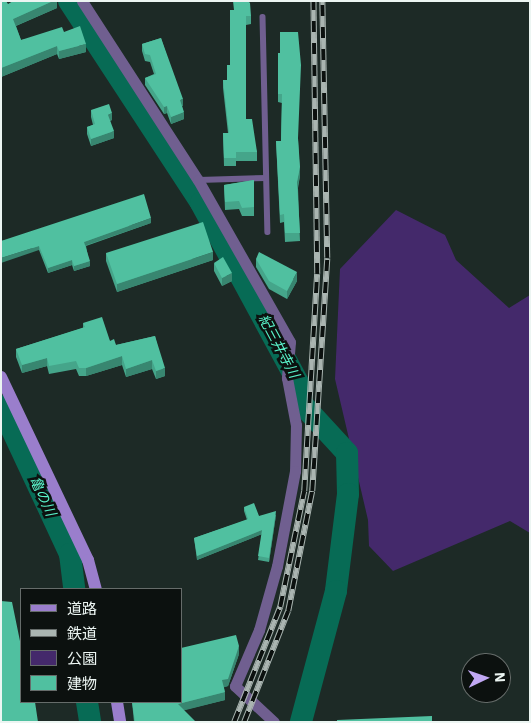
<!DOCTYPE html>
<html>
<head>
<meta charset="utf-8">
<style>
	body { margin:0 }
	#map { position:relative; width:531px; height:723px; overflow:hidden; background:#1d2a26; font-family:"IBM Plex Sans","Noto Sans JP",sans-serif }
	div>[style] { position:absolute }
	.green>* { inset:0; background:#44296b }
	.river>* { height:22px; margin:-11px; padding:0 11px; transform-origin:11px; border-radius:11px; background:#076b55 }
	.lane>* { height:5.5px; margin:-2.75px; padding:0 2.75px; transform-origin:2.75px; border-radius:2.75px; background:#705f90 }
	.street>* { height:11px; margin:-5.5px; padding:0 5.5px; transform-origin:5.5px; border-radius:5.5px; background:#705f90 }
	.secondary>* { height:12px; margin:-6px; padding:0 6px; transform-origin:6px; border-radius:6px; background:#9a7ecc }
	.rail>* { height:5.5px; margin-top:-2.75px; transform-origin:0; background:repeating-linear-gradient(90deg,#0c110f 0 11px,#aab5b1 0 22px); box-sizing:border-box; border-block:1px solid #aab5b1 }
	.wall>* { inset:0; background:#45a58a }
	.shaded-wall>* { inset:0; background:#388670 }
	.building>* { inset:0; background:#50c0a0 }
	span { translate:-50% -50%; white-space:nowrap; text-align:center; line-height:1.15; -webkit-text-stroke:5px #0c110f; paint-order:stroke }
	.water-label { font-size:14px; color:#59f2c9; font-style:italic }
	.frame { position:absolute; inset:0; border:2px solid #ecf5f2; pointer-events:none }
	.legend { position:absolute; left:20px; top:588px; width:162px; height:115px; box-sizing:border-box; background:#0c110f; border:1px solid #666c6a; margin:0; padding:6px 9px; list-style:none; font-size:15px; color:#ecf5f2 }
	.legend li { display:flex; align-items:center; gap:10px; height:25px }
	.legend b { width:25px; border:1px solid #666c6a }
	.north { position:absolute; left:461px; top:653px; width:50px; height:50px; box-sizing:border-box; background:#0c110f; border:1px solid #666c6a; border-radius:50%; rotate:87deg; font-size:14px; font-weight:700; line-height:20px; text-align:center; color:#ecf5f2 }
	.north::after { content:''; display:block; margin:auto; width:18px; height:22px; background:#c1a8f3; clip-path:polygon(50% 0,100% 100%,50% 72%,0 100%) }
</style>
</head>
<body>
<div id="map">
	<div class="green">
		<i style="clip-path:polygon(396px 210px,445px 235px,456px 260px,509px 308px,530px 295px,530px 533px,510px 521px,393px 571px,369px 546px,368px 520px,335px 379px,340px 269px)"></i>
	</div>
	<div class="river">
		<i style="left:69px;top:1px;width:241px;rotate:56.8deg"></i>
		<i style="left:201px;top:203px;width:210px;rotate:61.6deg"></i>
		<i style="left:301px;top:388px;width:15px;rotate:90deg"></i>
		<i style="left:301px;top:403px;width:68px;rotate:47.4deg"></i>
		<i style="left:347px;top:453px;width:41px;rotate:88.6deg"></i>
		<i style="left:348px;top:494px;width:98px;rotate:97.1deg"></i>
		<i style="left:336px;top:591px;width:136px;rotate:105deg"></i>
		<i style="left:1px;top:406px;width:163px;rotate:65deg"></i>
		<i style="left:70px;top:554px;width:35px;rotate:83deg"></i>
		<i style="left:87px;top:702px;width:20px;rotate:81deg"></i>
	</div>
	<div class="lane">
		<i style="left:263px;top:17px;width:215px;rotate:88.7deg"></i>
		<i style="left:199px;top:180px;width:67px;rotate:-1.7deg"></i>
	</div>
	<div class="street">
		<i style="left:82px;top:1px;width:213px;rotate:57.1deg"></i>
		<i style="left:198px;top:180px;width:186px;rotate:60.4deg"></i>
		<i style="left:290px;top:342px;width:36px;rotate:95deg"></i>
		<i style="left:287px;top:378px;width:48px;rotate:79.2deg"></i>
		<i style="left:296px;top:425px;width:46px;rotate:91.2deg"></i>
		<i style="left:295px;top:471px;width:97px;rotate:100.7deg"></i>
		<i style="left:277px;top:566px;width:66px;rotate:105.7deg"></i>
		<i style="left:259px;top:630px;width:61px;rotate:113.2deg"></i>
		<i style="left:235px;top:686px;width:53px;rotate:42.7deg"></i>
	</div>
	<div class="secondary">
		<i style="left:1px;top:377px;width:203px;rotate:64.6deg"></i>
		<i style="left:88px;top:560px;width:30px;rotate:75deg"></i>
		<i style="left:117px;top:702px;width:20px;rotate:81deg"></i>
	</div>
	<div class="rail">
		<i style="left:234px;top:722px;width:124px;rotate:-68.2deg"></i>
		<i style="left:280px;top:607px;width:118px;rotate:-78.3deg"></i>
		<i style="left:304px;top:491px;width:217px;rotate:-86.6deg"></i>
		<i style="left:317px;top:274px;width:273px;rotate:-90.8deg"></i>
		<i style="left:244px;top:722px;width:119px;rotate:-68.4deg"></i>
		<i style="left:288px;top:611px;width:122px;rotate:-78.7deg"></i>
		<i style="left:312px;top:491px;width:233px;rotate:-86.3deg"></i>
		<i style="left:327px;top:258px;width:257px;rotate:-91.1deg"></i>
	</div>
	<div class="wall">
		<i style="clip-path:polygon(57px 1px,57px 8px,16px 26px,21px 40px,64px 32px,86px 52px,59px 59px,57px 54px,1px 77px,8px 4px)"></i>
		<i style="clip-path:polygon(230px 10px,251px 16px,251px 24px,246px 25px,246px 119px,257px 152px,257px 161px,236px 161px,236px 166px,224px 166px,223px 133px,228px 133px,223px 88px,223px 80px,227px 80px,230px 65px)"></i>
		<i style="clip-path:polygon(161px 38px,183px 106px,182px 106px,184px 119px,171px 124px,167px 113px,164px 114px,145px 85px,145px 78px,154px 74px,150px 62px,145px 61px,142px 51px,142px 44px)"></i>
		<i style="clip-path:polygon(278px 61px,298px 140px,300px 176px,298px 188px,300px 241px,285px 242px,284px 222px,280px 223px,276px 141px,281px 141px,282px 103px,278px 102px)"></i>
		<i style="clip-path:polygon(91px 110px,112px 120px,110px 121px,114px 138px,91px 146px,87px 134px,87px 127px,93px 125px,91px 117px)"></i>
		<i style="clip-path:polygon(254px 180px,254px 216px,242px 216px,239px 209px,225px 210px,224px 185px)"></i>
		<i style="clip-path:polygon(151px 223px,86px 246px,90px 266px,74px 271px,72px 265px,48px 273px,39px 250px,1px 241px)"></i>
		<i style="clip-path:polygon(106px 253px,213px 260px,117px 292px,106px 261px)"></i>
		<i style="clip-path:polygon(256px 259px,297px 281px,287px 299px,269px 289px,256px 267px)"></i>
		<i style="clip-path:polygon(214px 263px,232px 281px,222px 286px,214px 271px)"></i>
		<i style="clip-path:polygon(83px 323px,116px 345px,155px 336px,165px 376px,156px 379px,152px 369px,126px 377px,122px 365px,86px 376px,79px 376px,76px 369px,49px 374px,47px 366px,22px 373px,16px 357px,16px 349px,83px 328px)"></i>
		<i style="clip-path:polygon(244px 507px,259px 516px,276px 515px,269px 562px,258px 560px,262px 534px,197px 560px,194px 538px,247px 520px,244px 511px)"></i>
		<i style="clip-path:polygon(239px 654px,228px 686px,224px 687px,225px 700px,134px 722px,132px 702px,181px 702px)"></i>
	</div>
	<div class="shaded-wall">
		<i style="clip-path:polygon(53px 1px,57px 1px,57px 8px,13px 27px,13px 19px)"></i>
		<i style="clip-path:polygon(86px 44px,86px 52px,59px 59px,59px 51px)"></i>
		<i style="clip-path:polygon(57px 46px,57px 54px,1px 77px,1px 68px)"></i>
		<i style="clip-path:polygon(183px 99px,183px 106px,180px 107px,180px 100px)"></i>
		<i style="clip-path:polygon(167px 106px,167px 113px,164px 114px,164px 107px)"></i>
		<i style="clip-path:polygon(184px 112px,184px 119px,171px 124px,171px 117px)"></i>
		<i style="clip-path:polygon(112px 113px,112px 120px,108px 121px,108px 115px)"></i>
		<i style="clip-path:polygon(114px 131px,114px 138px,91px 146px,91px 139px)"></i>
		<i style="clip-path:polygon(300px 167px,300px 176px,297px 190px,297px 182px)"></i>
		<i style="clip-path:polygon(151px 218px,151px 223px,84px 246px,84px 242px)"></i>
		<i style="clip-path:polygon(39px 246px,39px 250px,1px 263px,1px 258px)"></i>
		<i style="clip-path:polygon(213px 252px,213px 260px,117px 292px,117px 284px)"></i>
		<i style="clip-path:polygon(72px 260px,72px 265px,48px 273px,48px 268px)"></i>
		<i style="clip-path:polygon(90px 261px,90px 266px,74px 271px,74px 266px)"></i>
		<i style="clip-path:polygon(297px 272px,297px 281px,287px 299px,287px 291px)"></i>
		<i style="clip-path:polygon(232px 273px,232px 281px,222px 286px,222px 278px)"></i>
		<i style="clip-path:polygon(122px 356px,122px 365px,86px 376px,86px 368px)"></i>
		<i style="clip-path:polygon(47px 358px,47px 366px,22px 373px,22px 365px)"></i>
		<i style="clip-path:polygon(152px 360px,152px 369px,126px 377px,126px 369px)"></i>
		<i style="clip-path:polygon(165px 368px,165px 376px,156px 379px,156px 371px)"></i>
		<i style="clip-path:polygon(276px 511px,276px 515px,269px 562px,269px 558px)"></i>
		<i style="clip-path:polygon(262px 530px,262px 534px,197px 560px,197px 556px)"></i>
		<i style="clip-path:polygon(239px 646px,239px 654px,228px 686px,222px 688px,222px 680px)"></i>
		<i style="clip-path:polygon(225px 692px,225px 700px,178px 712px,178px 704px)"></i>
	</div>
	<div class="building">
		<i style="clip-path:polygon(1px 1px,6px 1px,8px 4px,13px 1px,53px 1px,13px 19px,21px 40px,62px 27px,64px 32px,80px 26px,86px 44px,59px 51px,57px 46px,1px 68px)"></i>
		<i style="clip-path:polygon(233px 1px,248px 1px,250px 3px,251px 16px,246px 16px,246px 119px,252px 119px,257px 152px,236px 152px,236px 158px,224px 158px,223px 133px,229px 133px,223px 80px,227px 80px,227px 65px,230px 65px,230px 10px,234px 10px)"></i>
		<i style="clip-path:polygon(280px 32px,298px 32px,301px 65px,298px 138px,300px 167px,297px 182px,300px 233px,285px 233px,284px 214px,280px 215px,276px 141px,281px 141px,282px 94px,278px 94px,278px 53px,280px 53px)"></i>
		<i style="clip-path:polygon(161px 38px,183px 99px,180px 100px,184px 112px,171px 117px,167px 106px,164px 107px,145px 78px,156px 74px,150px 55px,145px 54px,142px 44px)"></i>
		<i style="clip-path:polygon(109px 104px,112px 113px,108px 115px,114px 131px,91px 139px,87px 127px,95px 124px,91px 110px)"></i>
		<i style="clip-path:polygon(254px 180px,254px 207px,242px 208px,239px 201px,225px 202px,224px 185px)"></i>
		<i style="clip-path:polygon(144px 194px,151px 218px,84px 242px,90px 261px,74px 266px,72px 260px,48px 268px,39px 246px,1px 258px,1px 241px)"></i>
		<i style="clip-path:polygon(203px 222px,213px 252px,117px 284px,106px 253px)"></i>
		<i style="clip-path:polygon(259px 252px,297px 272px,287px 291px,269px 281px,256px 259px)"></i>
		<i style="clip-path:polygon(223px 257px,232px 273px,222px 278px,214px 263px)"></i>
		<i style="clip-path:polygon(102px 317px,110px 341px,114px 339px,116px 345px,155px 336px,165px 368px,156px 371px,152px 360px,126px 369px,122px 356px,86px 368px,79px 368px,76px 361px,49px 366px,47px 358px,22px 365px,16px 349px,85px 327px,83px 323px)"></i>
		<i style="clip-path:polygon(254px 503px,259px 516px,276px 511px,269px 558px,258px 556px,262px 530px,197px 556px,194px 538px,248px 519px,244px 507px)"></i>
		<i style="clip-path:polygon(1px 601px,12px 602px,21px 646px,21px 702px,35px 702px,38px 722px,1px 722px)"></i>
		<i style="clip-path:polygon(236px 635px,239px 646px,228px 679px,222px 680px,225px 692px,178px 704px,196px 722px,134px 722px,135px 722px,132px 702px,181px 702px,181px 648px)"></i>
		<i style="clip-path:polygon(432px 716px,432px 722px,337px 722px,337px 720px)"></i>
	</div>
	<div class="water-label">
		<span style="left:279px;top:346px;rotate:62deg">紀三井寺川</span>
		<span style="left:43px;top:496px;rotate:65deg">亀の川</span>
	</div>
	<div class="frame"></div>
	<ul class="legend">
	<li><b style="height:6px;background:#9a7ecc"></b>道路</li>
	<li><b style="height:6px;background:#aab5b1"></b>鉄道</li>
	<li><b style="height:14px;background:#44296b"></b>公園</li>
	<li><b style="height:14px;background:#50c0a0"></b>建物</li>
	</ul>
	<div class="north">N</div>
</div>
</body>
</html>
